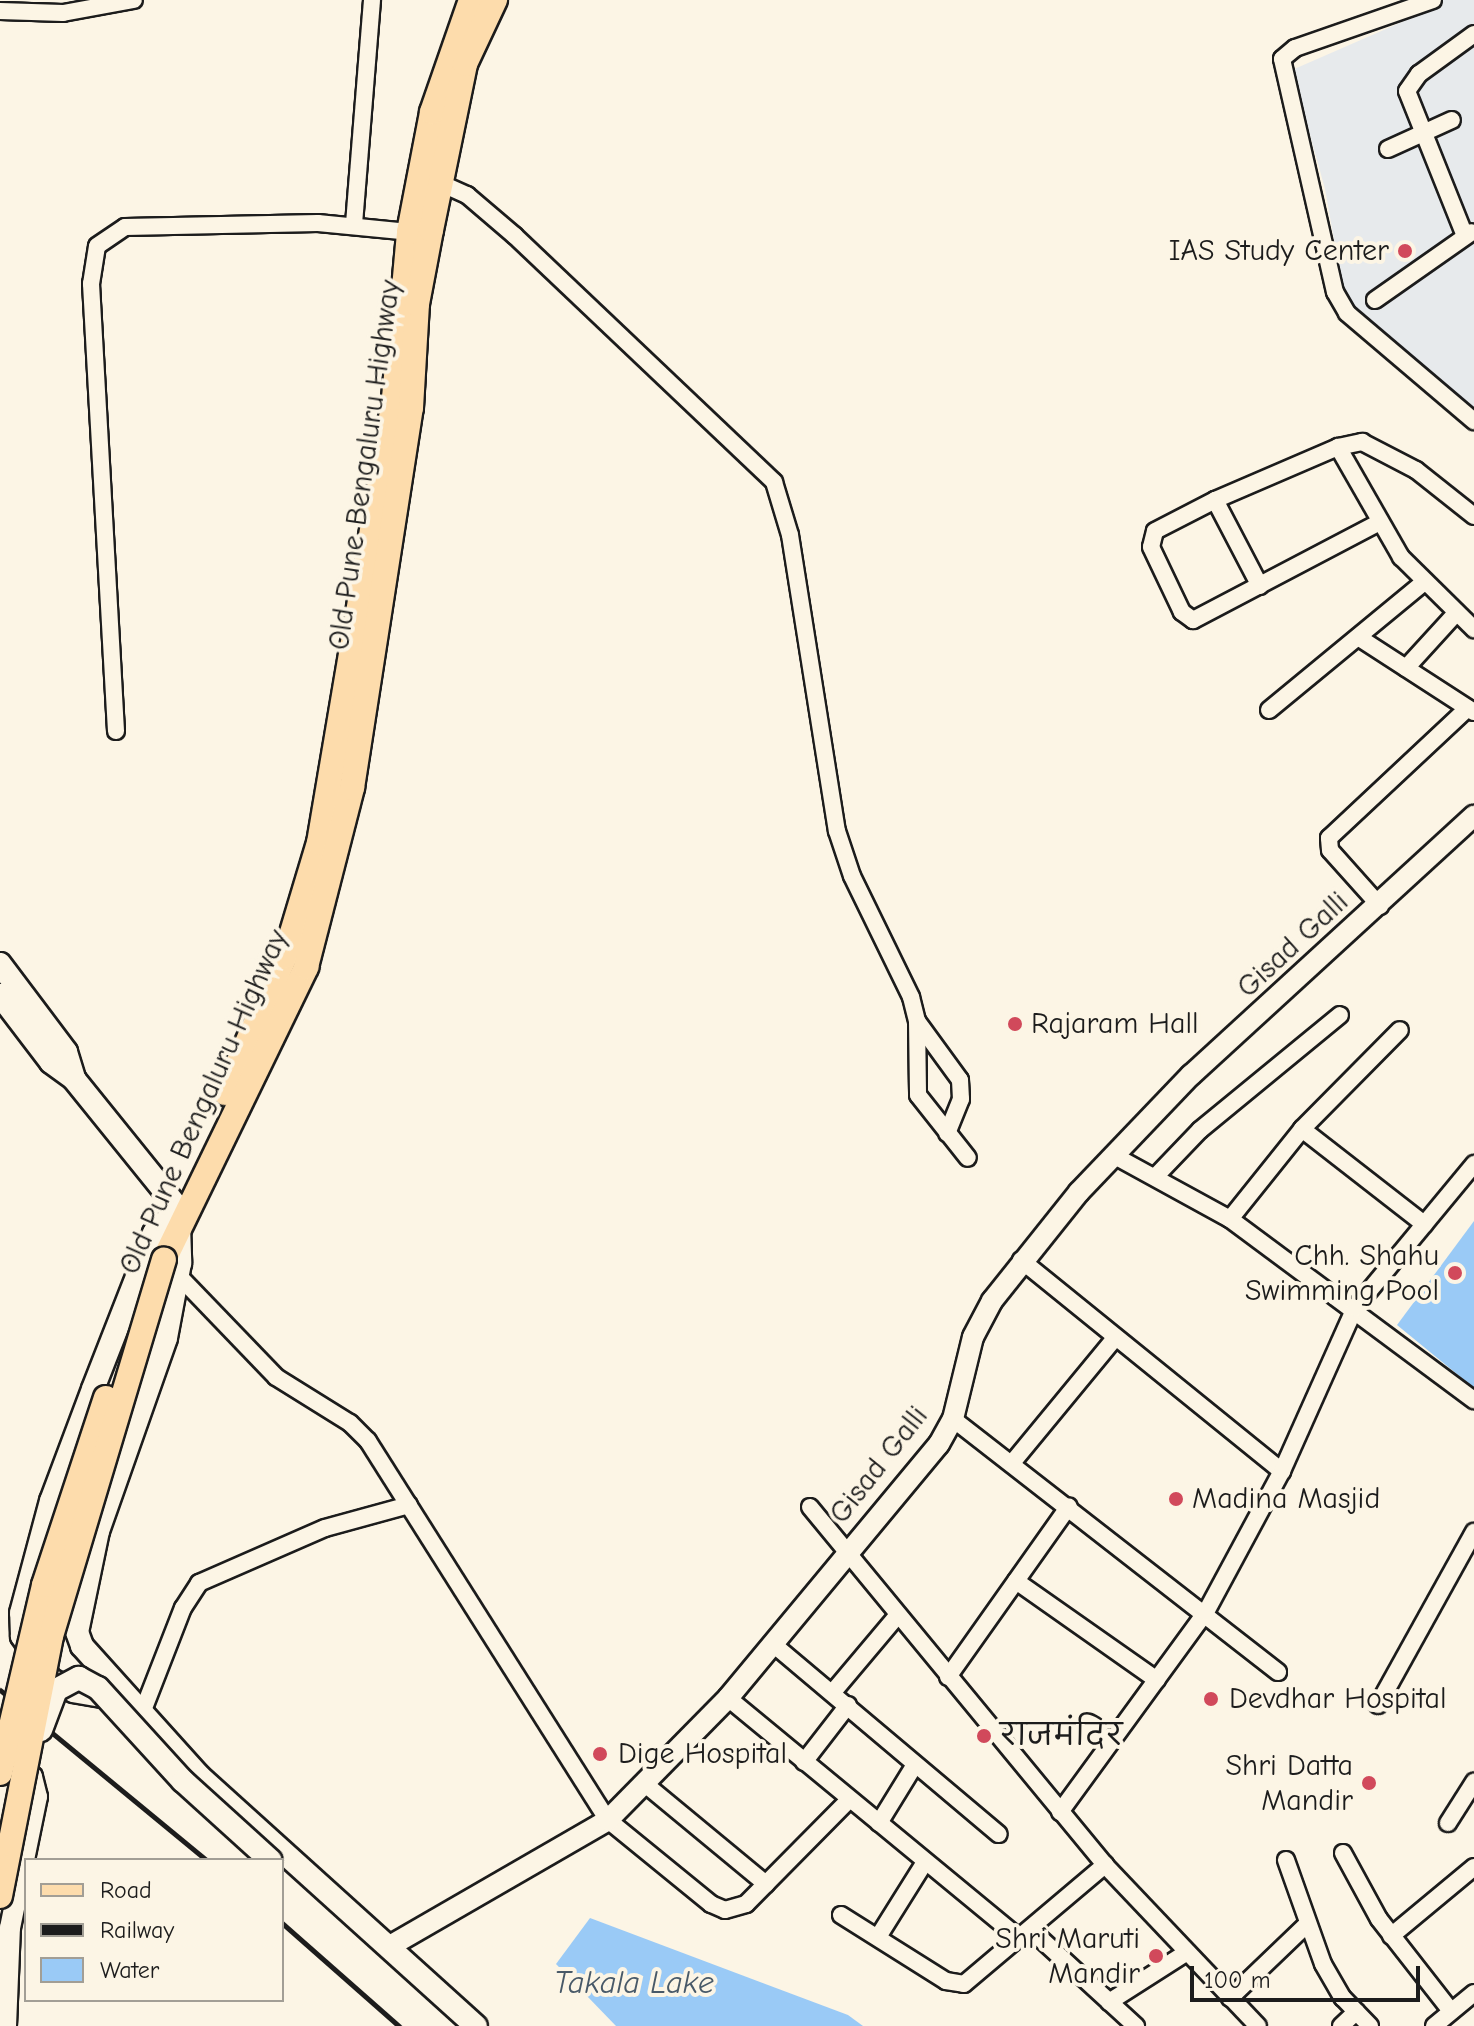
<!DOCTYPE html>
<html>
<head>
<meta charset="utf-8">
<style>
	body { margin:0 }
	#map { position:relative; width:1474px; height:2026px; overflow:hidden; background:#fcf5e5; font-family:"Comic Neue","Playpen Sans Deva",sans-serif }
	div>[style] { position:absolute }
	.built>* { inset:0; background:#e7eaec }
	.water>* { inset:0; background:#9acaf6 }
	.roads { filter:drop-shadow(2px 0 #1c1c1c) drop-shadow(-2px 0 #1c1c1c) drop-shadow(0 2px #1c1c1c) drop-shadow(0 -2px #1c1c1c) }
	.minor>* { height:16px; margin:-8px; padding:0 8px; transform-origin:8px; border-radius:8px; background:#fcf5e5 }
	.tertiary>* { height:20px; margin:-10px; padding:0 10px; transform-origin:10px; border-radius:10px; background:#fcf5e5 }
	.secondary>* { height:22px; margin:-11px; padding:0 11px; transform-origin:11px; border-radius:11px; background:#fcf5e5 }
	.primary>* { height:24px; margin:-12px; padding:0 12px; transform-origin:12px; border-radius:12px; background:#fddcac }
	.rail>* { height:5px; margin:-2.5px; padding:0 2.5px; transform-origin:2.5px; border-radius:2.5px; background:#1c1c1c }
	.bridges { filter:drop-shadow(2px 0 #1c1c1c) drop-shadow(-2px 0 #1c1c1c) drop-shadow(0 2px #1c1c1c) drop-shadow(0 -2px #1c1c1c) }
	.secondary-bridge>* { height:22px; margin:-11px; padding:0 11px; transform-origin:11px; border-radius:11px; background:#fcf5e5 }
	.primary-bridge>* { height:24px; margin:-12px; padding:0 12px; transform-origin:12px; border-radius:12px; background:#fddcac }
	.dots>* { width:22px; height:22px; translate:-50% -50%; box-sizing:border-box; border:4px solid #fcf5e5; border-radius:50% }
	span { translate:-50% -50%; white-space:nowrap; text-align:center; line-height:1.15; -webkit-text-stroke:8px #fcf5e5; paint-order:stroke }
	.poi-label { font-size:30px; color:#1c1c1c }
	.right { translate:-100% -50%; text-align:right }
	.left { translate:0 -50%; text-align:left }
	.street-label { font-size:30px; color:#1c1c1c }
	.water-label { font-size:32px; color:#485968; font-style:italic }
	.legend { position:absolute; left:24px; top:1858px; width:260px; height:144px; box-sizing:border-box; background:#fcf5e5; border:2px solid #a29e95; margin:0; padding:10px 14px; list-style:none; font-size:24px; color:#1c1c1c }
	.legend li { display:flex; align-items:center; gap:16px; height:40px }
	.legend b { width:40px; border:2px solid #a29e95 }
	.scale { position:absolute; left:1190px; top:1966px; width:230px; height:36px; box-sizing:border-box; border:4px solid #1c1c1c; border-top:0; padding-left:10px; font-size:24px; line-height:28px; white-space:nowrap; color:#1c1c1c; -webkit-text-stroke:6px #fcf5e5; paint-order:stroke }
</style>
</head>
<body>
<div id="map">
	<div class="built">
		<i style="clip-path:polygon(1431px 0,1474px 0,1474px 429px,1393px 345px,1347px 313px,1325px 189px,1292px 70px,1418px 15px)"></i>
	</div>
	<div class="water">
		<i style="clip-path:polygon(1474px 1221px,1474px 1388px,1397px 1325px)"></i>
		<i style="clip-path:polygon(590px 1918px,848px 2015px,863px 2026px,616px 2026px,556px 1964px)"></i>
	</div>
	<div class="roads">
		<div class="minor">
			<i style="left:1433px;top:0;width:146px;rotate:160.8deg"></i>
			<i style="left:1295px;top:48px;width:17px;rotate:140deg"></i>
			<i style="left:1282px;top:59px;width:239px;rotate:77.2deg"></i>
			<i style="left:1335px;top:292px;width:24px;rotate:60deg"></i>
			<i style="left:1347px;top:313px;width:167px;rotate:40.4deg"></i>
			<i style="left:0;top:11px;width:63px;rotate:1.8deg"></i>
			<i style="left:63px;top:13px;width:72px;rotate:-10.4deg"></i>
			<i style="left:1388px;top:149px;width:70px;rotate:-24.4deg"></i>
			<i style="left:440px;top:183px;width:30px;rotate:24deg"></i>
			<i style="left:467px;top:195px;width:63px;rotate:40.5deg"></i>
			<i style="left:515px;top:236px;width:357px;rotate:43.5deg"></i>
			<i style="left:774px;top:482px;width:55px;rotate:73.2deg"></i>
			<i style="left:790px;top:535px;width:300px;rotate:81deg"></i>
			<i style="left:837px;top:831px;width:47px;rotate:71.6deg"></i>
			<i style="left:852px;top:876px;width:135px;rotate:64deg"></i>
			<i style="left:911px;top:997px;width:25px;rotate:76deg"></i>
			<i style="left:917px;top:1021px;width:74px;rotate:89.2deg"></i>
			<i style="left:918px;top:1095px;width:80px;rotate:51.6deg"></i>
			<i style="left:354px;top:224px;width:225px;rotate:-85.4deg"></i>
			<i style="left:1465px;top:236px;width:156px;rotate:-111.8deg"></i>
			<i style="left:1407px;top:91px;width:21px;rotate:-55deg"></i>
			<i style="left:1419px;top:74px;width:68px;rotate:-36deg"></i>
			<i style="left:1375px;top:300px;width:118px;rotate:-35deg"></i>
			<i style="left:1338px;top:447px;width:127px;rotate:60.2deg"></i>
			<i style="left:1401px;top:557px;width:103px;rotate:44.6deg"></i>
			<i style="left:1215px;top:500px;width:97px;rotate:62.4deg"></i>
			<i style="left:1378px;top:523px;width:209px;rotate:152.3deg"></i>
			<i style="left:1193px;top:620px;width:14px;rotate:-144deg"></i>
			<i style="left:1182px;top:612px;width:72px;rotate:-115.5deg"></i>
			<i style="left:1151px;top:547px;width:16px;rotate:-76deg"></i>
			<i style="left:1155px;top:531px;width:68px;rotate:-27.3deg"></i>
			<i style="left:1215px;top:500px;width:134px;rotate:-23.3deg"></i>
			<i style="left:1338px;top:447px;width:25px;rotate:-12deg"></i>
			<i style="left:1362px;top:442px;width:61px;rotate:27.4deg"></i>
			<i style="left:1416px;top:470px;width:74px;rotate:38.4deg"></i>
			<i style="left:1358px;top:637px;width:138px;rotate:32.9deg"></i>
			<i style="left:1406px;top:668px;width:74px;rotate:-47.7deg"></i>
			<i style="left:1269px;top:710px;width:200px;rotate:-39.5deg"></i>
			<i style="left:116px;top:731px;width:448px;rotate:-93.2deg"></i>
			<i style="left:91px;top:284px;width:38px;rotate:-81deg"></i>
			<i style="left:97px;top:246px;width:34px;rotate:-34deg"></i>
			<i style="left:125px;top:227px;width:193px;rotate:-1.2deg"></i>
			<i style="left:318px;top:223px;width:91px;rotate:5.6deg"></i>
			<i style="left:1380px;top:906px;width:75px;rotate:-131.8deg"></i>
			<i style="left:1330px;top:850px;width:12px;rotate:-95deg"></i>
			<i style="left:1329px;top:838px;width:190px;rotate:-43.1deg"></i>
			<i style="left:917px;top:1021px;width:73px;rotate:53.9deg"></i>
			<i style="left:960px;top:1080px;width:19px;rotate:87deg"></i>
			<i style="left:961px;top:1099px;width:37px;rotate:112deg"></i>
			<i style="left:1302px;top:1129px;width:155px;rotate:37.9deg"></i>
			<i style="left:1113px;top:1155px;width:133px;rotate:28.7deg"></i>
			<i style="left:1230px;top:1219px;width:304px;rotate:36.6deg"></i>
			<i style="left:1155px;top:1177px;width:65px;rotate:-46.2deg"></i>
			<i style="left:1200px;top:1130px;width:181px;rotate:-39.4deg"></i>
			<i style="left:1230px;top:1219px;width:115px;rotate:-51.3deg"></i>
			<i style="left:1302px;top:1129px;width:139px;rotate:-45.3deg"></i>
			<i style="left:1021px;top:1260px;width:336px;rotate:39deg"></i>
			<i style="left:178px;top:1275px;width:141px;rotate:46.1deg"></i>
			<i style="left:276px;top:1377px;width:87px;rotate:31.9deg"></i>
			<i style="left:350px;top:1423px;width:25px;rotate:45deg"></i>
			<i style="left:368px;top:1441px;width:449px;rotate:57.7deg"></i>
			<i style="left:608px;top:1820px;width:133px;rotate:39.2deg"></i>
			<i style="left:711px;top:1904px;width:15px;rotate:23deg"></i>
			<i style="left:725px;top:1910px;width:22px;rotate:-16deg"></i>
			<i style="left:746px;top:1904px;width:146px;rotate:-45.3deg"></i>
			<i style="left:953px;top:1419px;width:412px;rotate:37.9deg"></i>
			<i style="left:1012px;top:1463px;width:162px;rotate:-50.5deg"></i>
			<i style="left:810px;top:1507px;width:464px;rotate:50.5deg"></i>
			<i style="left:1105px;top:1865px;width:222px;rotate:46.5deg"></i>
			<i style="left:1016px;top:1581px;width:172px;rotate:35.1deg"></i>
			<i style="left:773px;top:1644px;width:295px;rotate:40.1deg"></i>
			<i style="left:948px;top:1677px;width:209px;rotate:-54.7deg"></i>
			<i style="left:833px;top:1692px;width:99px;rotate:-49.9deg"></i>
			<i style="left:728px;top:1698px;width:377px;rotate:39.5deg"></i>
			<i style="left:1378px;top:1705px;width:198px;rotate:-61deg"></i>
			<i style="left:142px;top:1713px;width:113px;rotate:-68.7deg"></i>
			<i style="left:183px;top:1608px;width:30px;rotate:-57deg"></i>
			<i style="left:199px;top:1583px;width:137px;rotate:-23.6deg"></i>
			<i style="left:325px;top:1528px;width:87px;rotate:-15.3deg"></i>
			<i style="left:804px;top:1762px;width:72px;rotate:-52.3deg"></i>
			<i style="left:645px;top:1784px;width:157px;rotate:39.6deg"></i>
			<i style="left:1060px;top:1812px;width:248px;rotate:-53.9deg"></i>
			<i style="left:1206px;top:1612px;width:160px;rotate:-61.7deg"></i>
			<i style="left:1282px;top:1471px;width:179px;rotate:-65.9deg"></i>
			<i style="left:1355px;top:1308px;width:187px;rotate:-50.4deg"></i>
			<i style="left:879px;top:1823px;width:67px;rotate:-58.4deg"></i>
			<i style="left:1448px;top:1823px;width:49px;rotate:-57.6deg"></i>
			<i style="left:1343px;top:1853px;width:75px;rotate:61.4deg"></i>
			<i style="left:1379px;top:1919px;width:117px;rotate:52deg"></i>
			<i style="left:1286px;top:1860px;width:110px;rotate:70.4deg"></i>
			<i style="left:1323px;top:1964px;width:39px;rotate:60deg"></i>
			<i style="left:1343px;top:1998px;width:39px;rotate:46deg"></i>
			<i style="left:841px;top:1915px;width:124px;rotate:32.2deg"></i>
			<i style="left:946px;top:1981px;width:18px;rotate:9deg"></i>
			<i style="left:964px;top:1984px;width:185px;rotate:-40.2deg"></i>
			<i style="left:1030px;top:1929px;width:144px;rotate:42.5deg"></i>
			<i style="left:1391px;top:1936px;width:108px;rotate:-39.7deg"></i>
			<i style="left:878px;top:1937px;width:89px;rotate:-57.9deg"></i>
			<i style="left:1230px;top:1998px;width:104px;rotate:-43.8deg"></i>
			<i style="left:1109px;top:2002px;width:91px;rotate:-32.5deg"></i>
			<i style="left:1341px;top:2026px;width:21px;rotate:-43deg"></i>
			<i style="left:1434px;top:2026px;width:52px;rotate:-39.5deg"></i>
		</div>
		<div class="tertiary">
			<i style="left:390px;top:1946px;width:252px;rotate:-30deg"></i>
			<i style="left:608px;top:1820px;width:171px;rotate:-45.5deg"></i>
			<i style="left:728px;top:1698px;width:330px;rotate:-50.3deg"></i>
			<i style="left:939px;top:1444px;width:29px;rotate:-61deg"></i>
			<i style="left:953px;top:1419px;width:84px;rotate:-76.3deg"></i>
			<i style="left:973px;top:1337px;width:41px;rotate:-62.2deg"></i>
			<i style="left:992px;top:1301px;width:139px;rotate:-51.4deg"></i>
			<i style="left:1079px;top:1192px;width:162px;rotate:-46.3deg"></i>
			<i style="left:1191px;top:1075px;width:384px;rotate:-42.5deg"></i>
			<i style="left:6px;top:2026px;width:98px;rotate:-87.7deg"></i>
			<i style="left:10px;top:1928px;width:134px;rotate:-78.4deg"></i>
			<i style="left:37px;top:1797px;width:21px;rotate:-104deg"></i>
			<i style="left:32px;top:1777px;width:20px;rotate:-153deg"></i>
		</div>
		<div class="secondary">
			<i style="left:0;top:964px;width:110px;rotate:53.1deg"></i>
			<i style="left:66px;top:1052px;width:28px;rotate:73deg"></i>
			<i style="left:0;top:995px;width:84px;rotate:52.7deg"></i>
			<i style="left:51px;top:1062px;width:29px;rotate:36deg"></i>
			<i style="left:74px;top:1079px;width:174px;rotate:51.1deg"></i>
			<i style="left:179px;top:1226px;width:37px;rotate:88deg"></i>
			<i style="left:180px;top:1263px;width:76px;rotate:100.6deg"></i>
			<i style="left:166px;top:1338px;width:205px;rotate:109.4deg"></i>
			<i style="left:98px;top:1531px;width:103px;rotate:101.7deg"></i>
			<i style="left:77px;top:1632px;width:15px;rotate:70deg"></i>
			<i style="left:82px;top:1646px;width:175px;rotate:48deg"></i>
			<i style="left:199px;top:1776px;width:373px;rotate:42.1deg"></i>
			<i style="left:113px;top:1698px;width:40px;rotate:-170deg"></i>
			<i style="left:74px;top:1691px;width:25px;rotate:-154deg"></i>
			<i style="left:51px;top:1680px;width:53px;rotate:-123.4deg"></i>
			<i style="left:22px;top:1636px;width:23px;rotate:-92deg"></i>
			<i style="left:21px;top:1613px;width:116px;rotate:-75deg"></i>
			<i style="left:51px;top:1501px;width:120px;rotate:-69.4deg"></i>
			<i style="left:93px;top:1389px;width:168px;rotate:-68.6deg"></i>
			<i style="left:154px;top:1233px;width:23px;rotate:-45deg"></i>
		</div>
		<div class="primary">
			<i style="left:225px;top:1093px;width:150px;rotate:-66.3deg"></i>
			<i style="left:285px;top:956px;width:118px;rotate:-73.3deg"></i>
			<i style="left:319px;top:843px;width:451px;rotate:-80.4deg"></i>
			<i style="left:394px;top:398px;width:167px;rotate:-84.8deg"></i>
			<i style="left:409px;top:232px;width:122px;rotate:-79.1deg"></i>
			<i style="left:432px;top:112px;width:119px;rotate:-70.8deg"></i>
			<i style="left:164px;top:1260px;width:326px;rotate:-64.1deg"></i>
			<i style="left:306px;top:967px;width:185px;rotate:-75.6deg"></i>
			<i style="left:352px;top:788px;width:385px;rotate:-81.2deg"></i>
			<i style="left:411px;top:408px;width:104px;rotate:-86.7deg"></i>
			<i style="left:417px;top:304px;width:75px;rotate:-79.3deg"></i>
			<i style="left:431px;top:230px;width:169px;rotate:-78.4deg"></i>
			<i style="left:465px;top:64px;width:71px;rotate:-64.9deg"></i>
		</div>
	</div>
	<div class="rail">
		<i style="left:0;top:1690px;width:267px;rotate:39.5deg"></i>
		<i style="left:282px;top:1923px;width:156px;rotate:41.4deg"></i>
	</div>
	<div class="bridges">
		<div class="secondary-bridge">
			<i style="left:41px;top:1730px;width:43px;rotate:-69.4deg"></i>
			<i style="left:56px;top:1690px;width:26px;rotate:-28deg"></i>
			<i style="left:79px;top:1678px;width:21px;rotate:28deg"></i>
			<i style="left:98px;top:1688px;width:126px;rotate:47.6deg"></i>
			<i style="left:183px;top:1781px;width:118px;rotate:42.2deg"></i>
		</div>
		<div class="primary-bridge">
			<i style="left:0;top:1773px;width:193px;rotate:-76.8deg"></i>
			<i style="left:44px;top:1585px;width:197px;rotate:-71.7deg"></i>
			<i style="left:0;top:1896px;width:265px;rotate:-78.9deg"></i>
			<i style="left:51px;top:1636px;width:393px;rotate:-73.3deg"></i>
		</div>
	</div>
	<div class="dots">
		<i style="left:1405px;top:251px;background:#d1495b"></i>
		<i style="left:1015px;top:1024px;background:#d1495b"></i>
		<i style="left:1455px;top:1273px;background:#d1495b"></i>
		<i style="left:1176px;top:1499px;background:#d1495b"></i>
		<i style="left:1211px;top:1699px;background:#d1495b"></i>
		<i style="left:984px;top:1736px;background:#d1495b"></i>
		<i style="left:600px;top:1754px;background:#d1495b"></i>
		<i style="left:1369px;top:1783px;background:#d1495b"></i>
		<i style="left:1156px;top:1956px;background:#d1495b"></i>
	</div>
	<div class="poi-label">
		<span class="right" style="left:1389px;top:251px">IAS Study Center</span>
		<span class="left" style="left:1031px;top:1024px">Rajaram Hall</span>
		<span class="right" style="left:1439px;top:1273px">Chh. Shahu<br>Swimming Pool</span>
		<span class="left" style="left:1192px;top:1499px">Madina Masjid</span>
		<span class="left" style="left:1229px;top:1699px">Devdhar Hospital</span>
		<span class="left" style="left:1000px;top:1736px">राजमंदिर</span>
		<span class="left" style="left:618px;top:1754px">Dige Hospital</span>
		<span class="right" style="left:1353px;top:1783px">Shri Datta<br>Mandir</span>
		<span class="right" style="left:1140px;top:1956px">Shri Maruti<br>Mandir</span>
	</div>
	<div class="street-label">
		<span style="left:365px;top:465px;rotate:-82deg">Old Pune Bengaluru Highway</span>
		<span style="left:1293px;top:945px;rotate:-43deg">Gisad Galli</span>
		<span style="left:204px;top:1102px;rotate:-66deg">Old Pune Bengaluru Highway</span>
		<span style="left:879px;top:1465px;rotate:-52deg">Gisad Galli</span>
	</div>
	<div class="water-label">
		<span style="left:634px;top:1983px">Takala Lake</span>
	</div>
	<ul class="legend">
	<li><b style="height:10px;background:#fddcac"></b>Road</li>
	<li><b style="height:10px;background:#1c1c1c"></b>Railway</li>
	<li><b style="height:22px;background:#9acaf6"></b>Water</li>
	</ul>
	<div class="scale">100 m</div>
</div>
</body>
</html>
